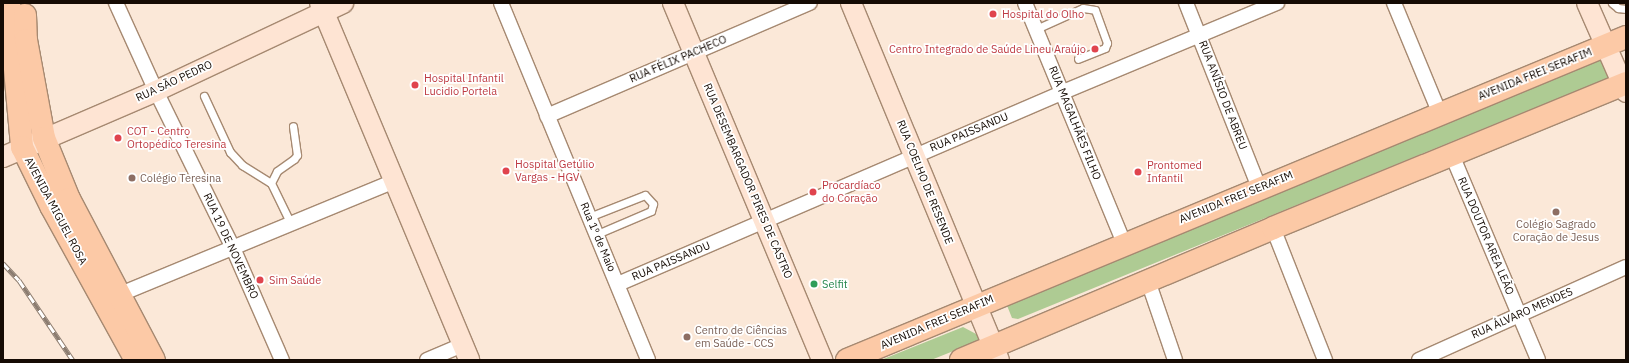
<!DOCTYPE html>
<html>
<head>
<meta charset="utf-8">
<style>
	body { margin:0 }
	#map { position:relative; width:1629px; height:363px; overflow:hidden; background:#fbe8d8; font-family:"IBM Plex Sans",sans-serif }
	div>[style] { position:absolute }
	.green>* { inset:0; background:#aecb93 }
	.roads { filter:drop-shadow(1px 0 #a68971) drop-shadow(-1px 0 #a68971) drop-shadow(0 1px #a68971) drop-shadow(0 -1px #a68971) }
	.lane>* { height:7px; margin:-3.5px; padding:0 3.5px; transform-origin:3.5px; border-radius:3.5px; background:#fff }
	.street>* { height:14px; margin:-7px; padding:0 7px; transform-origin:7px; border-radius:7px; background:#fff }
	.secondary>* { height:20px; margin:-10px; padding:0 10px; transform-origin:10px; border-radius:10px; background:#fee4d3 }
	.primary>* { height:22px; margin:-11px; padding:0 11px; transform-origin:11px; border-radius:11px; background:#fcc9a6 }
	.rail>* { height:4.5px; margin-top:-2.25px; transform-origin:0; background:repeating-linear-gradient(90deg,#fff 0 9px,#8b7c70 0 18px); box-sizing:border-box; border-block:1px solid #8b7c70 }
	.dots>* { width:11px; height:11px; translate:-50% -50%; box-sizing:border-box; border:2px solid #fff; border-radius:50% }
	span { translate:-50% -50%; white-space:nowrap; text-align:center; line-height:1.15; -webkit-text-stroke:3.5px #fff; paint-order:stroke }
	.health-label { font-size:11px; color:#be3a42 }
	.left { translate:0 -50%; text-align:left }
	.right { translate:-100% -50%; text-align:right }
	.street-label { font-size:11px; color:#150b04 }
	.education-label { font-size:11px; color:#785e54 }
	.leisure-label { font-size:11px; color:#27864d }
	.frame { position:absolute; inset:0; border:4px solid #150b04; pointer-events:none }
</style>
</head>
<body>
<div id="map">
	<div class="green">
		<i style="clip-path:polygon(1599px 54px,1610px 77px,1018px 319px,1012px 318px,1006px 303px)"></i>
		<i style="clip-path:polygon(963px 327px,978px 335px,981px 340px,931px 360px,881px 360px)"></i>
	</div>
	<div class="roads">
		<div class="lane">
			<i style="left:1612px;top:3px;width:8px;rotate:40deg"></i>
			<i style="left:1618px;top:8px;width:8px;rotate:7deg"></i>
			<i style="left:1036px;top:29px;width:51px;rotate:-24.1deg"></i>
			<i style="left:1083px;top:8px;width:12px;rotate:9deg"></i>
			<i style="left:1095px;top:10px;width:35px;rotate:70deg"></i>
			<i style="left:1107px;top:43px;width:5px;rotate:112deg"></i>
			<i style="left:1105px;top:48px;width:29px;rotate:158deg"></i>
			<i style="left:204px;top:96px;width:62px;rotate:65.1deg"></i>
			<i style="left:230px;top:152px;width:18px;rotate:47deg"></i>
			<i style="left:242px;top:165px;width:34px;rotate:32deg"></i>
			<i style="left:271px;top:183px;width:46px;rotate:64deg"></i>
			<i style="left:271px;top:183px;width:13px;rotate:-63deg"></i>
			<i style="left:277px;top:171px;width:21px;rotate:-35deg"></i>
			<i style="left:294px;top:159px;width:5px;rotate:-53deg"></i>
			<i style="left:297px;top:155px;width:29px;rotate:-98deg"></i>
			<i style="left:589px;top:217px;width:60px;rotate:-21.4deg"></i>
			<i style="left:645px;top:195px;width:12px;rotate:48deg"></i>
			<i style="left:653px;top:204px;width:7px;rotate:106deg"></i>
			<i style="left:651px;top:211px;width:59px;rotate:156.9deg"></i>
		</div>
		<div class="street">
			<i style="left:116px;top:3px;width:97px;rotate:65.6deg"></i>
			<i style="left:156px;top:91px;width:175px;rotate:63.9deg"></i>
			<i style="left:233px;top:248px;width:122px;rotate:66.4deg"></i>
			<i style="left:501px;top:3px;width:386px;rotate:67.6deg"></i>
			<i style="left:1025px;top:3px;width:260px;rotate:67.6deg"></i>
			<i style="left:1186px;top:3px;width:198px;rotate:68.4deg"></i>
			<i style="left:1394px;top:3px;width:120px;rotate:67.5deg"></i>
			<i style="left:547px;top:116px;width:286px;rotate:-23.3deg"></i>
			<i style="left:1452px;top:155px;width:222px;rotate:67.2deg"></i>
			<i style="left:1273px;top:228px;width:142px;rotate:68.5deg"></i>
			<i style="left:1148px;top:281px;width:83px;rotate:71.1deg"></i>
			<i style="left:618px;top:284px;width:485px;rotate:-23.3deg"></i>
			<i style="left:1063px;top:92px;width:232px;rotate:-22.6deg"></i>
			<i style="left:118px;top:295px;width:300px;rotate:-22.4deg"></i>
			<i style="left:427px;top:360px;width:39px;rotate:-23deg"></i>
			<i style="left:1419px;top:360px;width:227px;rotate:-24.2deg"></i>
		</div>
		<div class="secondary">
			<i style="left:320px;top:3px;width:387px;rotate:67.3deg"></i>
			<i style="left:673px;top:3px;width:387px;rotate:67.3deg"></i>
			<i style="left:851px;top:3px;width:386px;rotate:67.5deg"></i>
			<i style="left:1587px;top:3px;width:97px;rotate:66.3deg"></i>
			<i style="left:3px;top:157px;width:167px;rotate:-23.3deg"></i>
			<i style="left:156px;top:91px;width:207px;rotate:-25.2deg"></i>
		</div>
		<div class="primary">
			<i style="left:9px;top:3px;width:145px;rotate:84.8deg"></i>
			<i style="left:22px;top:147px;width:66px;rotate:63.8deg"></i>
			<i style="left:51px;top:206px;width:176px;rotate:61.1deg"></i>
			<i style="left:25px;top:15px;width:25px;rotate:88deg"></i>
			<i style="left:26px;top:40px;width:100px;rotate:79.6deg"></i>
			<i style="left:44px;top:138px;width:66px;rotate:67.7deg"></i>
			<i style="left:69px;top:199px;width:182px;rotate:62.2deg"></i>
			<i style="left:847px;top:360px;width:843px;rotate:-22.52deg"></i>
			<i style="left:961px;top:360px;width:339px;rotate:-22.9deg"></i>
			<i style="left:1273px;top:228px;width:382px;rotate:-22.3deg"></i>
		</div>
	</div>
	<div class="rail">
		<i style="left:3px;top:263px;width:23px;rotate:47deg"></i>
		<i style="left:19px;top:280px;width:97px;rotate:56deg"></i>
	</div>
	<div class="dots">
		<i style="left:993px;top:14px;background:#e0444e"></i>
		<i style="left:1095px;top:49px;background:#e0444e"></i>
		<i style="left:415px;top:85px;background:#e0444e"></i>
		<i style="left:118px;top:138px;background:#e0444e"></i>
		<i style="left:506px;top:171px;background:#e0444e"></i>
		<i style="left:1138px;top:172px;background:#e0444e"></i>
		<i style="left:132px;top:178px;background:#8d6e63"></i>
		<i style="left:813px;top:192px;background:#e0444e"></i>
		<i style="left:1556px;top:212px;background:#8d6e63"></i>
		<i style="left:260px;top:280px;background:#e0444e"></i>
		<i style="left:814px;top:284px;background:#2e9e5b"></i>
		<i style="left:687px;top:337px;background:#8d6e63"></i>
	</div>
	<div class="health-label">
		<span class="left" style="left:1002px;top:14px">Hospital do Olho</span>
		<span class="right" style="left:1086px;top:49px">Centro Integrado de Saúde Lineu Araújo</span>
		<span class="left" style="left:424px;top:85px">Hospital Infantil<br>Lucidio Portela</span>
		<span class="left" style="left:127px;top:138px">COT - Centro<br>Ortopédico Teresina</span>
		<span class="left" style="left:515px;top:171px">Hospital Getúlio<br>Vargas - HGV</span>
		<span class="left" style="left:1147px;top:172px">Prontomed<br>Infantil</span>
		<span class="left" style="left:822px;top:192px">Procardíaco<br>do Coração</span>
		<span class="left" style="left:269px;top:280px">Sim Saúde</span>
	</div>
	<div class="street-label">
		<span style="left:678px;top:59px;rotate:-23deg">RUA FÉLIX PACHECO</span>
		<span style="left:1535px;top:74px;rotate:-22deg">AVENIDA FREI SERAFIM</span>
		<span style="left:174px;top:81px;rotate:-25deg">RUA SÃO PEDRO</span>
		<span style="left:1223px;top:95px;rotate:69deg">RUA ANÍSIO DE ABREU</span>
		<span style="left:1075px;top:123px;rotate:68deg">RUA MAGALHÃES FILHO</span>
		<span style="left:969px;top:132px;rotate:-23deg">RUA PAISSANDU</span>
		<span style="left:748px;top:181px;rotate:67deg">RUA DESEMBARGADOR PIRES DE CASTRO</span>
		<span style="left:925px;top:182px;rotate:68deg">RUA COELHO DE RESENDE</span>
		<span style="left:1236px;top:197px;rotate:-22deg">AVENIDA FREI SERAFIM</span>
		<span style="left:56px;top:211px;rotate:62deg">AVENIDA MIGUEL ROSA</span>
		<span style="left:1486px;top:236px;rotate:67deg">RUA DOUTOR AREA LEÃO</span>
		<span style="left:598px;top:237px;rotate:67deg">Rua 1º de Maio</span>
		<span style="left:231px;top:246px;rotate:65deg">RUA 19 DE NOVEMBRO</span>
		<span style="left:671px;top:261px;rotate:-23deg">RUA PAISSANDU</span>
		<span style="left:1522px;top:313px;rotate:-24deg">RUA ÁLVARO MENDES</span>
		<span style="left:937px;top:322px;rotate:-23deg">AVENIDA FREI SERAFIM</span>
	</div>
	<div class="education-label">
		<span class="left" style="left:140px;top:178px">Colégio Teresina</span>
		<span style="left:1556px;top:231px">Colégio Sagrado<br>Coração de Jesus</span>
		<span class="left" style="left:695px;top:337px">Centro de Ciências<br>em Saúde - CCS</span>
	</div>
	<div class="leisure-label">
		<span class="left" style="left:822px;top:284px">Selfit</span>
	</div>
	<div class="frame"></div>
</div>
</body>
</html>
